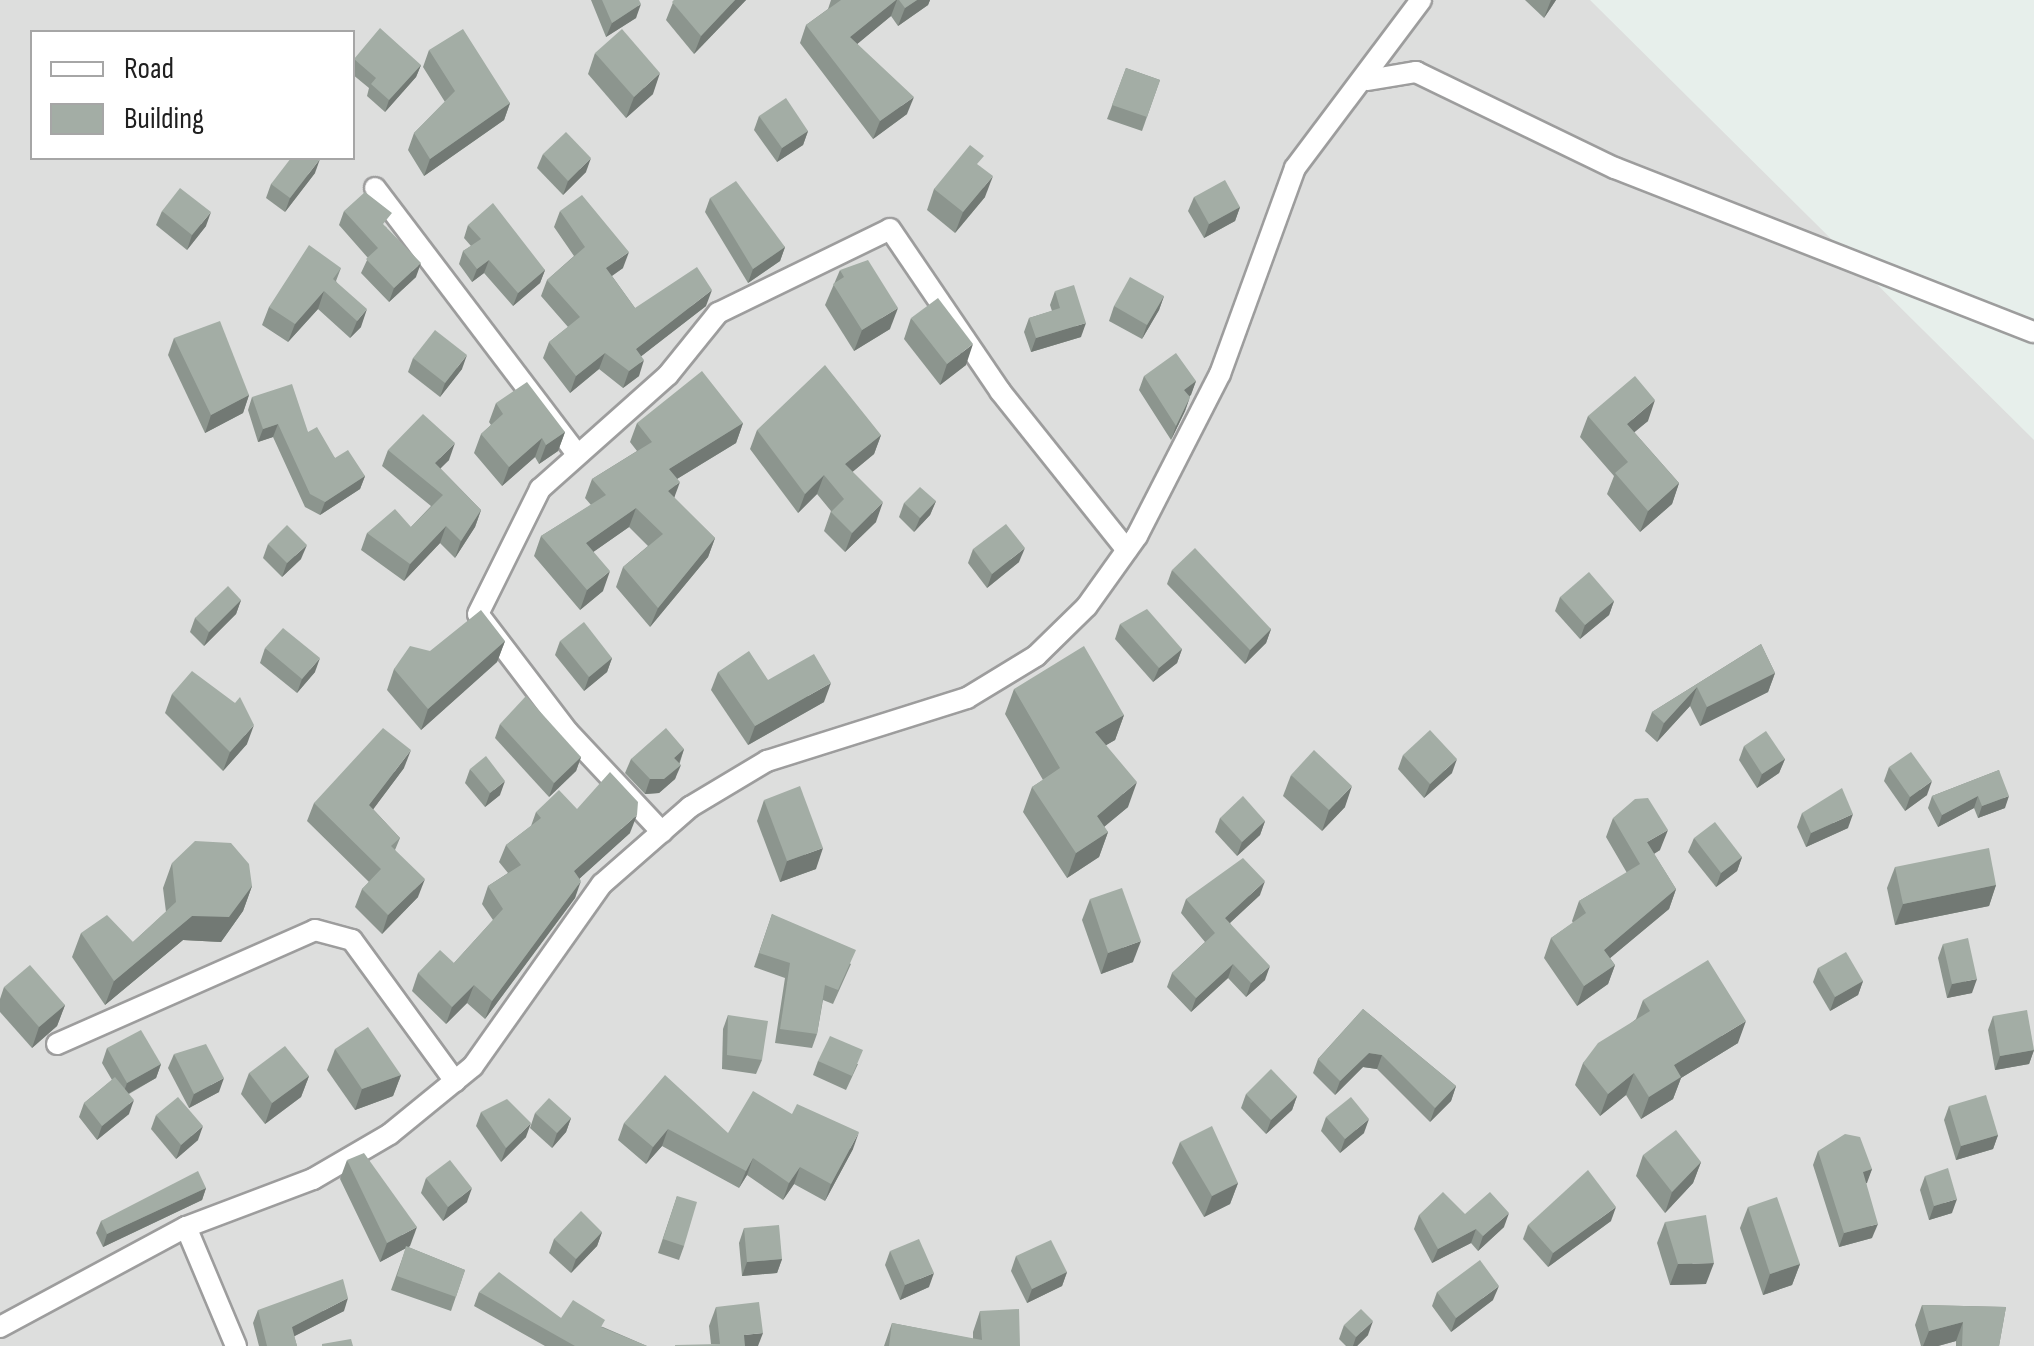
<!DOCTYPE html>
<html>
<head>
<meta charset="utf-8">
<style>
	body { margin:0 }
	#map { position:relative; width:2034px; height:1346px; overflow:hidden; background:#e7efeb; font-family:"Sofia Sans Condensed",sans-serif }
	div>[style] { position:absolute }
	.residential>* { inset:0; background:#dddedd }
	.roads { filter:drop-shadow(2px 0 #9d9d9d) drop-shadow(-2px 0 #9d9d9d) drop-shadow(0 2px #9d9d9d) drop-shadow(0 -2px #9d9d9d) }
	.street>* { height:20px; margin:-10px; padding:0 10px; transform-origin:10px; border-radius:10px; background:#fff }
	.wall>* { inset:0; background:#8c958e }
	.shaded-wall>* { inset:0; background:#727974 }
	.building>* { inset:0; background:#a3ada5 }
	span { translate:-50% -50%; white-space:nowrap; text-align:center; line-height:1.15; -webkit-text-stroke:9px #fff; paint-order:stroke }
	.legend { position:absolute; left:30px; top:30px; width:325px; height:130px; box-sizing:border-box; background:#fff; border:2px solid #a6a6a6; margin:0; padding:12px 18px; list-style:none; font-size:30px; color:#202020 }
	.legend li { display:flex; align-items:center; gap:20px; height:50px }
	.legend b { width:50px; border:2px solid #a6a6a6 }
</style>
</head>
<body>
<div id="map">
	<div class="residential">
		<i style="clip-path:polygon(evenodd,0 0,1590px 0,2034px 440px,2034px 1346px,0 1346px,0 0,32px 32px,352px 32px,352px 158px,32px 158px,32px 32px)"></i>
	</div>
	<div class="roads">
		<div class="street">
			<i style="left:1368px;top:80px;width:49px;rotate:-9.5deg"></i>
			<i style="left:1416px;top:72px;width:221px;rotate:25.8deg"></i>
			<i style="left:1615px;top:168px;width:450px;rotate:21.4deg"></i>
			<i style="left:375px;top:188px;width:329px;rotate:52.8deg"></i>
			<i style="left:662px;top:832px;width:137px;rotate:-133.2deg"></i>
			<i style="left:568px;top:732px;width:148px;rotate:-127.3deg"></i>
			<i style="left:478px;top:614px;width:140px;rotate:-63.6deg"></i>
			<i style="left:540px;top:489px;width:171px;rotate:-41.7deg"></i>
			<i style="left:668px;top:375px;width:80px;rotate:-51.1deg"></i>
			<i style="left:718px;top:313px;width:191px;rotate:-26deg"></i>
			<i style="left:890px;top:229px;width:196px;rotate:55.8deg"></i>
			<i style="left:1000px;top:391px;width:203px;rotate:51.4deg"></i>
			<i style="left:57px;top:1044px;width:282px;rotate:-23.8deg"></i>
			<i style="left:315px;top:930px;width:38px;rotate:15deg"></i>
			<i style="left:352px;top:940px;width:175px;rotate:53.9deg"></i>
			<i style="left:186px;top:1227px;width:129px;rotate:67.2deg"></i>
			<i style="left:0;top:1327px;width:211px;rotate:-28.3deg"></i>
			<i style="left:186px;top:1227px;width:136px;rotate:-20.7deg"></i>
			<i style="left:313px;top:1179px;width:89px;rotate:-30.3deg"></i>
			<i style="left:390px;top:1134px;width:107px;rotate:-39.3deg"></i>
			<i style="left:473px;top:1066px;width:223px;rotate:-54.7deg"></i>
			<i style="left:602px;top:884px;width:117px;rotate:-41.2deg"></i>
			<i style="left:690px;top:807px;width:90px;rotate:-30.9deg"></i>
			<i style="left:767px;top:761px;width:210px;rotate:-17.5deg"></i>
			<i style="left:967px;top:698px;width:81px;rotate:-31.3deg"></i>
			<i style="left:1036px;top:656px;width:71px;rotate:-44.4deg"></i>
			<i style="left:1087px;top:606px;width:86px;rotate:-54.5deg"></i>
			<i style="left:1137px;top:536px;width:182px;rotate:-62.9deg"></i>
			<i style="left:1220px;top:374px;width:219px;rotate:-70deg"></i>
			<i style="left:1295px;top:168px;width:210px;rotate:-53.1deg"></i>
		</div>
	</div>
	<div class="wall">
		<i style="clip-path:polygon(591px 0,639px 0,636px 18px,606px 37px)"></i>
		<i style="clip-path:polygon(674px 0,746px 0,694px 54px,666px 20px)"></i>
		<i style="clip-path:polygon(831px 0,930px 0,928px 5px,898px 26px,891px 16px,857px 44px,907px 114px,873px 139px,800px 43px,806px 25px,828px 9px)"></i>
		<i style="clip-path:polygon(1525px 0,1556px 0,1544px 18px)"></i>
		<i style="clip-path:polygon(429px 50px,510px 103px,504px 120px,424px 176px,408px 150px,414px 133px,445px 102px,423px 67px)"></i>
		<i style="clip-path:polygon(595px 53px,653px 94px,626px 118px,588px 74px)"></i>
		<i style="clip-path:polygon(354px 59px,421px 65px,416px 77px,385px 112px,367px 96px,369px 88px,352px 74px)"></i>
		<i style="clip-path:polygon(1126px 68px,1160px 80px,1142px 131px,1107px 119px)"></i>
		<i style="clip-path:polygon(759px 116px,808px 131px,803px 145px,777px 162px,754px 130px)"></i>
		<i style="clip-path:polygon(543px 154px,586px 172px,563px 195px,537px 168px)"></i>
		<i style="clip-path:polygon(980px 166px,985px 197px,955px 233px,927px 210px,934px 189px)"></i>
		<i style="clip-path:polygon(315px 173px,285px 212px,266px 198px,271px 184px)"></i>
		<i style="clip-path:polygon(1194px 197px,1240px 207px,1235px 221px,1204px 238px,1188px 211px)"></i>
		<i style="clip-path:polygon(710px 198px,785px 247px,780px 261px,748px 283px,705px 212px)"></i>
		<i style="clip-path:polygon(162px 211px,206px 226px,187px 250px,156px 225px)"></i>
		<i style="clip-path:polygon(344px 211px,386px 227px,416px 277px,389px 302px,361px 273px,368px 258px,339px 225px)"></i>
		<i style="clip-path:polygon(560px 211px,623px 268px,612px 276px,635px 308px,706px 306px,641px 356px,639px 376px,623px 388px,599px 369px,570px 393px,543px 358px,549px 342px,568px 327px,541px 296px,547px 280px,574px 256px,554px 227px)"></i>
		<i style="clip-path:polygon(468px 225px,545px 270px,540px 283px,513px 306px,484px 273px,472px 282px,459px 264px,463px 251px,471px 246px,464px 238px)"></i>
		<i style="clip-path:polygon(341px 268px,336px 281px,361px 327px,350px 338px,318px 309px,288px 342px,262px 325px,269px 307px)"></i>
		<i style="clip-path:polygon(840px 270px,890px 329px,854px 351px,825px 305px)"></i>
		<i style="clip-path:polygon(1055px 291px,1081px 337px,1031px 352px,1024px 332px,1029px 318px,1052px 311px,1050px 305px)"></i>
		<i style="clip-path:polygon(1164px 296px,1159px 310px,1142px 339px,1109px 321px,1114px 306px)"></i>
		<i style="clip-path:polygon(911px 318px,966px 365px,940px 385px,904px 339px)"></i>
		<i style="clip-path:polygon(174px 338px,249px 395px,243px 413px,205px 433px,168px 355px)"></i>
		<i style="clip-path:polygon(413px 358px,462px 369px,440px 397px,408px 372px)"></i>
		<i style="clip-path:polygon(1144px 376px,1196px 381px,1190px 396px,1185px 411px,1171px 440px,1139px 390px)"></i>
		<i style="clip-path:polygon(252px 397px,308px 432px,335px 458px,365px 476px,360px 489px,320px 515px,305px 507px,273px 437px,258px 442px,248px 410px)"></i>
		<i style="clip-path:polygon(496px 403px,565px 432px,558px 451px,539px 464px,535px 457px,502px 486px,474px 453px,481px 434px,491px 425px,489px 422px)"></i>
		<i style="clip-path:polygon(1588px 416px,1648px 421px,1634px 432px,1679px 483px,1672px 504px,1640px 532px,1607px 494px,1614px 476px,1580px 437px)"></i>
		<i style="clip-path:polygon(637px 423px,743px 423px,736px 443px,677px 479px,674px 498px,715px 538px,708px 557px,650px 627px,616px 587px,623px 567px,648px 546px,629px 527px,593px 552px,603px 591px,580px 610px,534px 556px,541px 536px,591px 505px,585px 498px,592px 479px,637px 451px,630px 442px)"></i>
		<i style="clip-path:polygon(757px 430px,881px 435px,874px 454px,852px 472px,876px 522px,845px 552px,824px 531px,831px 511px,817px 494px,798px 513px,750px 449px)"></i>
		<i style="clip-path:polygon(388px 450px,449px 460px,440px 468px,481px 510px,475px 527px,455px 558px,440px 543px,404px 581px,361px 550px,367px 533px,411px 527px,431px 506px,382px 466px)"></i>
		<i style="clip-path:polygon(936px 501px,930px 515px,914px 532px,899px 517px,904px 503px)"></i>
		<i style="clip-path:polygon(268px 544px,301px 559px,282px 577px,263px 558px)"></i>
		<i style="clip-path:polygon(973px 549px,1019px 562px,987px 588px,968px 563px)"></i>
		<i style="clip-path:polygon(1172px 570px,1271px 629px,1266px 643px,1245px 664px,1167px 584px)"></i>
		<i style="clip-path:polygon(1560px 597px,1614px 601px,1609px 615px,1580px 639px,1555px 611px)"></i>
		<i style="clip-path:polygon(241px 600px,236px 614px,204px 646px,190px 632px,195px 618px)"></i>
		<i style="clip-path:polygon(1120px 624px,1182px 649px,1177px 663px,1153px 682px,1115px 639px)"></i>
		<i style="clip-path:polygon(505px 641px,497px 662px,421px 730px,387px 690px,394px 669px,430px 651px)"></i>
		<i style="clip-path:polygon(560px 641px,612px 658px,607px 672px,584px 691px,555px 655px)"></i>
		<i style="clip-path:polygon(1761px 644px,1775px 673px,1768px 692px,1700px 726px,1690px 706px,1657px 742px,1645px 731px,1652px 712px)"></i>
		<i style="clip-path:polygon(265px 648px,315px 672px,297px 693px,260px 663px)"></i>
		<i style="clip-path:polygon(718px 672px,768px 680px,824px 702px,748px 745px,711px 690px)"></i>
		<i style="clip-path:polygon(1014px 689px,1124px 715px,1115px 740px,1106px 745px,1128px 807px,1104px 827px,1108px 832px,1099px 857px,1067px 878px,1023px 812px,1032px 787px,1043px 780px,1005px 714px)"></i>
		<i style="clip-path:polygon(172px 694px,235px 703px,247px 744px,223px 771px,165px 713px)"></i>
		<i style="clip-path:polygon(500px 724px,581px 757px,576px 771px,549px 797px,495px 738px)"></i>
		<i style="clip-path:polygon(1744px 746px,1785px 759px,1779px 773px,1757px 788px,1739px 760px)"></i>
		<i style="clip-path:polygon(684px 749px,675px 779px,659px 793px,645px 794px,625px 773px,631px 759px)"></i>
		<i style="clip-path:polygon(1403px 755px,1452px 773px,1424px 798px,1398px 769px)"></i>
		<i style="clip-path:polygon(1889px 767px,1927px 795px,1905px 811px,1884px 781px)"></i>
		<i style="clip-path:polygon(404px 768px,373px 809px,400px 838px,395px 850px,418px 897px,382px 934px,355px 907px,362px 889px,369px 882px,307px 821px,314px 803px)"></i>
		<i style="clip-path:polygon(470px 769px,500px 795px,485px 807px,465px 783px)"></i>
		<i style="clip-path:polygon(1999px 770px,2005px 808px,1978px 818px,1974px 808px,1938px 827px,1928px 808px,1932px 796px)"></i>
		<i style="clip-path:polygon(1291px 775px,1345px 807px,1322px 831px,1283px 796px)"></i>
		<i style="clip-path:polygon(764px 800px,816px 869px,780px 882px,757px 821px)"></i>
		<i style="clip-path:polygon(577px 809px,630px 833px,580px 878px,575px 898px,485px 1019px,467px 1003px,446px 1024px,412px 991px,418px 973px,454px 963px,493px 920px,482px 904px,488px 886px,508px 873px,499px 862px,506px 845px,531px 826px,536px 812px)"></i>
		<i style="clip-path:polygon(1802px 813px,1848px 828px,1806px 847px,1797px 827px)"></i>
		<i style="clip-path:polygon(1220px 818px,1265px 821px,1260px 835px,1237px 856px,1215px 832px)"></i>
		<i style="clip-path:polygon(1613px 818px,1660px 850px,1654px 854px,1676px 889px,1669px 909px,1610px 958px,1615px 965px,1608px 984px,1577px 1006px,1544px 958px,1551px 938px,1573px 923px,1572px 921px,1579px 901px,1627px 873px,1606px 837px)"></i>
		<i style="clip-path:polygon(1694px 838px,1742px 857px,1737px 871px,1716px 887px,1688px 852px)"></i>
		<i style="clip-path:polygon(172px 863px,252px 886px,243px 911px,221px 942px,183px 940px,105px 1005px,72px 957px,81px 933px,133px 942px,166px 912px,163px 888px)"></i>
		<i style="clip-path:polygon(1895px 867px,1996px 885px,1989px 906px,1895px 925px,1887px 888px)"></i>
		<i style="clip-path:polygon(1260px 895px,1230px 923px,1265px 980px,1246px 997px,1228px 978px,1191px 1012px,1167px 987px,1172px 973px,1205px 942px,1181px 913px,1186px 899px)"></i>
		<i style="clip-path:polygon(1090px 899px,1133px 962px,1101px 974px,1082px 920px)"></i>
		<i style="clip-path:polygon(772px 914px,851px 964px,833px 1004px,823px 1000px,817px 1034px,812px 1048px,775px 1043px,785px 978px,754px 967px)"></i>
		<i style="clip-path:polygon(1943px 944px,1972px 993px,1947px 998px,1938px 958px)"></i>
		<i style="clip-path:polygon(1818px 968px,1863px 981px,1858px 995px,1830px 1011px,1813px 982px)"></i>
		<i style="clip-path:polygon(4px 987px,65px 1005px,57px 1026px,32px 1048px,0 1012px,0 999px)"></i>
		<i style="clip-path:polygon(1643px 1000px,1738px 1043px,1681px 1078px,1673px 1099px,1641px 1119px,1626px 1095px,1600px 1116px,1575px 1085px,1583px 1063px,1636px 1019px)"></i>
		<i style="clip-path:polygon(1363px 1009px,1456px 1086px,1451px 1101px,1430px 1122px,1377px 1069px,1363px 1067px,1335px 1095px,1313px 1073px,1318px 1059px)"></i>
		<i style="clip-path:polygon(728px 1015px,762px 1060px,756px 1074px,722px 1069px,723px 1029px)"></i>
		<i style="clip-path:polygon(1993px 1016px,2034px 1050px,2029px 1064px,1995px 1070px,1988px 1030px)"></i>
		<i style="clip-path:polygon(107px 1048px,161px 1064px,156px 1078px,129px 1094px,129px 1114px,97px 1140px,79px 1117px,84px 1103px,112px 1080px,102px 1063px)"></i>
		<i style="clip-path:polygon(335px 1049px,401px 1075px,393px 1096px,355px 1110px,327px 1070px)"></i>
		<i style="clip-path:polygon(174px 1054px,219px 1092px,189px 1108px,168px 1068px)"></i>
		<i style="clip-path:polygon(818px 1061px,858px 1064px,846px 1090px,813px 1075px)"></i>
		<i style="clip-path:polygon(249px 1073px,309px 1076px,301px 1097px,265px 1124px,241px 1094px)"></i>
		<i style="clip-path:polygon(1246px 1094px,1297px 1096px,1292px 1110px,1266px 1134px,1241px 1108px)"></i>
		<i style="clip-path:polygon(1949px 1106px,1998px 1135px,1993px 1149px,1956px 1160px,1944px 1120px)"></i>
		<i style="clip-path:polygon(481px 1112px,526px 1137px,501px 1162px,476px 1126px)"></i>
		<i style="clip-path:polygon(535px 1113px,571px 1118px,566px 1132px,552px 1148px,530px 1128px)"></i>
		<i style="clip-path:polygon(156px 1115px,198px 1140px,176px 1159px,151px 1129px)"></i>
		<i style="clip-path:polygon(1326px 1117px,1364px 1133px,1340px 1153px,1321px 1131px)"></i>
		<i style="clip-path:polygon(624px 1123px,728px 1133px,853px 1149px,825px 1201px,794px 1184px,783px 1200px,747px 1175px,739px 1188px,662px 1146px,646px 1164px,618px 1140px)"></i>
		<i style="clip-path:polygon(1180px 1142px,1238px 1183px,1230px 1204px,1204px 1217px,1172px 1163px)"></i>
		<i style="clip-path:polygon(1818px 1151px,1872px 1169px,1866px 1183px,1872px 1238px,1839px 1247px,1813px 1165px)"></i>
		<i style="clip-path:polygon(1643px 1155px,1701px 1162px,1693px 1183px,1665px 1213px,1636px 1176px)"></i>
		<i style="clip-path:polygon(347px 1160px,410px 1246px,408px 1247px,465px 1270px,451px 1311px,391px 1290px,406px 1248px,380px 1262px,340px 1179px)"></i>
		<i style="clip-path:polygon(1925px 1176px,1952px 1213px,1929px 1220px,1920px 1190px)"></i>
		<i style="clip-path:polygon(426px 1178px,467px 1202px,443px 1221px,421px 1193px)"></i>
		<i style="clip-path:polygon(206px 1188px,202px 1200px,103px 1247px,96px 1233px,101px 1221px)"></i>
		<i style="clip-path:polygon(677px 1196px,684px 1246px,679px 1260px,658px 1253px)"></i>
		<i style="clip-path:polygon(1748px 1207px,1800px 1264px,1792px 1285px,1763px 1295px,1740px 1228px)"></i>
		<i style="clip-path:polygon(1465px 1214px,1504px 1227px,1478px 1251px,1471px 1243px,1432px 1263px,1414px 1229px,1419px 1215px)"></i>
		<i style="clip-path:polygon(1611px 1221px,1548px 1267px,1523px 1239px,1528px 1225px)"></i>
		<i style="clip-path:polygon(1665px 1222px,1706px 1284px,1670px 1285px,1657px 1243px)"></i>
		<i style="clip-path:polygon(744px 1228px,782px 1259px,777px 1273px,742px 1276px,739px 1243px)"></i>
		<i style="clip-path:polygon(602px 1232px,597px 1246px,571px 1273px,549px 1253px,554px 1239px)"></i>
		<i style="clip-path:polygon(890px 1251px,929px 1287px,900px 1300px,885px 1265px)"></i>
		<i style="clip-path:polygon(1016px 1256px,1067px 1272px,1062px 1286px,1027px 1303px,1011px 1271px)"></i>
		<i style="clip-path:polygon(479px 1292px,561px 1318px,603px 1327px,647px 1346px,545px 1346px,474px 1306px)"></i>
		<i style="clip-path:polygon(1437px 1292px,1493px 1300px,1451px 1332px,1432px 1306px)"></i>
		<i style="clip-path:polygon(1922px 1305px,2006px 1307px,1999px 1346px,1956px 1346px,1956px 1341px,1938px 1346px,1921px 1346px,1915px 1325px)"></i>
		<i style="clip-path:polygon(716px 1307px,758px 1346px,711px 1344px,709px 1326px)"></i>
		<i style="clip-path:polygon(258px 1310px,344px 1311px,294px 1336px,297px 1346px,259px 1346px,253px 1323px)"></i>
		<i style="clip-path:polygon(980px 1311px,1020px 1346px,884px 1346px,892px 1323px,973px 1339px,973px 1332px)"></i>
		<i style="clip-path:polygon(1344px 1325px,1368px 1335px,1357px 1346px,1346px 1346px,1339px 1339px)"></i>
	</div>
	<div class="shaded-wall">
		<i style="clip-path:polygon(735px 0,746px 0,694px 54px,701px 36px)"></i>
		<i style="clip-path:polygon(896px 0,897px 0,891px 16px,844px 55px,850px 37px)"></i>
		<i style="clip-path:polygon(917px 0,930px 0,928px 5px,898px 26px,905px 8px)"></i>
		<i style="clip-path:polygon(1551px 0,1556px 0,1544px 18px)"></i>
		<i style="clip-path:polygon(641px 4px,636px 18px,606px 37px,612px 23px)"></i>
		<i style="clip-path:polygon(421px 65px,416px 77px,385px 112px,389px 100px)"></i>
		<i style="clip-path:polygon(660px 73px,653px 94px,626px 118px,634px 97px)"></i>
		<i style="clip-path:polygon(914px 97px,907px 114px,873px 139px,880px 121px)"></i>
		<i style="clip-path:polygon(510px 103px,504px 120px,424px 176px,430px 159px)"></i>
		<i style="clip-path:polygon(808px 131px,803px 145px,777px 162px,782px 148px)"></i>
		<i style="clip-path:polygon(591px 158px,586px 172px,563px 195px,568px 181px)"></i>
		<i style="clip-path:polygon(320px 159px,315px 173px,285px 212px,290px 198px)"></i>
		<i style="clip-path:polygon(993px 176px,985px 197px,955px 233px,963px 212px)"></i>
		<i style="clip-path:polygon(1240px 207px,1235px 221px,1204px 238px,1209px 224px)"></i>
		<i style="clip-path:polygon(211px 212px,206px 226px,187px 250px,192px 235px)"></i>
		<i style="clip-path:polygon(785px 247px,780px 261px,748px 283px,753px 269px)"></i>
		<i style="clip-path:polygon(629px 252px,623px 268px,600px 284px,606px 268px)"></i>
		<i style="clip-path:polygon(489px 260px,484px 273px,472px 282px,477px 269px)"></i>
		<i style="clip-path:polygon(421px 263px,416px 277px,389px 302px,394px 288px)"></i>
		<i style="clip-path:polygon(545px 270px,540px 283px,513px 306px,518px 293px)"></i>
		<i style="clip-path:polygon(712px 290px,706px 306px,630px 365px,636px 349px)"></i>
		<i style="clip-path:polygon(324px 291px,318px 309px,288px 342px,295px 324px)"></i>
		<i style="clip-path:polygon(1164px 296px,1159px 310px,1142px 339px,1147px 325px)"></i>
		<i style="clip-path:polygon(898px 308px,890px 329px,854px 351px,862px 330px)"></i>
		<i style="clip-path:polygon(367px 309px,361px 327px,350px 338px,357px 321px)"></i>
		<i style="clip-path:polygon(1086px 323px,1081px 337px,1031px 352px,1036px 338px)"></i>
		<i style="clip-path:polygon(973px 344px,966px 365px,940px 385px,947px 364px)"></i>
		<i style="clip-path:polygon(605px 353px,599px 369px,570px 393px,576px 376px)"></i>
		<i style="clip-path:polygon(467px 355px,462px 369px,440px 397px,445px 383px)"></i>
		<i style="clip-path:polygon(644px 360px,639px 376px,623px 388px,629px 371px)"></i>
		<i style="clip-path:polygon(1196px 381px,1191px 395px,1179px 404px,1184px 390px)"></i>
		<i style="clip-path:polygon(249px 395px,243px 413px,205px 433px,211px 415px)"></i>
		<i style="clip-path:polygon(1190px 397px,1185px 411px,1171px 440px,1176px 426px)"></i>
		<i style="clip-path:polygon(1655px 400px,1648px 421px,1619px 445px,1627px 424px)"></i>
		<i style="clip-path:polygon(743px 423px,736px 443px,662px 488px,669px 469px)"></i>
		<i style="clip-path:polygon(278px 424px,273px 437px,258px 442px,263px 429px)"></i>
		<i style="clip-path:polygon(565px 432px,558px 451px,539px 464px,546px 445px)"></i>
		<i style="clip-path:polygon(881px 435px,874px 454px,838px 484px,845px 464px)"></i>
		<i style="clip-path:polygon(542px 438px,535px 457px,502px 486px,509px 467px)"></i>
		<i style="clip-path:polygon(455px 443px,449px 460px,429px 480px,435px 463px)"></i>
		<i style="clip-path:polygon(824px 475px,817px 494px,798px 513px,805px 494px)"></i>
		<i style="clip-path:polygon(365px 476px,360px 489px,320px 515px,325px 502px)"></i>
		<i style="clip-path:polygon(680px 482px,673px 501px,668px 491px)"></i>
		<i style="clip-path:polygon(1679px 483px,1672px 504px,1640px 532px,1648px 511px)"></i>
		<i style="clip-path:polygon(936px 501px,930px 515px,914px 532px,920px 518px)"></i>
		<i style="clip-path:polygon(883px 502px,876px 522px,845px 552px,852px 533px)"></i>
		<i style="clip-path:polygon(636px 508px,629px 527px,579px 562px,586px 543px)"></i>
		<i style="clip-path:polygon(481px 510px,475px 527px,455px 558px,461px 541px)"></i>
		<i style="clip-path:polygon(446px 526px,440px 543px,404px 581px,410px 564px)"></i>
		<i style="clip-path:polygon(715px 538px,708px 557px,650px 627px,658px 608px)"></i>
		<i style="clip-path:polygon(307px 545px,301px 559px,282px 577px,287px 563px)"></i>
		<i style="clip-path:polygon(1025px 548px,1019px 562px,987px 588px,992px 574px)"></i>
		<i style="clip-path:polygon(610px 571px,603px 591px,580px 610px,587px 590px)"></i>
		<i style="clip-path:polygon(241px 600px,236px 614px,204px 646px,209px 632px)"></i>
		<i style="clip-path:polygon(1614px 601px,1609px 615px,1580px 639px,1585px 625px)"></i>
		<i style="clip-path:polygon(1271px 629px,1266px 643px,1245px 664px,1250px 650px)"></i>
		<i style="clip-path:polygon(505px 641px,497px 662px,421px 730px,428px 709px)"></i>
		<i style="clip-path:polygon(1182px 649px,1177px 663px,1153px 682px,1159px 668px)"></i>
		<i style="clip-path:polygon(320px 658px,315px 672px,297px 693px,302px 679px)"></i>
		<i style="clip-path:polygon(612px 658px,607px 672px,584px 691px,589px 677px)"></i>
		<i style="clip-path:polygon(1775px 673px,1768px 692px,1700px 726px,1707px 707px)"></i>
		<i style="clip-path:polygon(831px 683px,824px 702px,748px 745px,755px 726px)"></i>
		<i style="clip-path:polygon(1697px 687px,1690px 706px,1657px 742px,1664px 723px)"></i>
		<i style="clip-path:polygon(1124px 715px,1115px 740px,1086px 757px,1095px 732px)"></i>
		<i style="clip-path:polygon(254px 725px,247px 744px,223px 771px,230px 752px)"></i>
		<i style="clip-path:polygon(684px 749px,679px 763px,674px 758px)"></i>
		<i style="clip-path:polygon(411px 750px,404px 768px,363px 823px,369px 805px)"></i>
		<i style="clip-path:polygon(581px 757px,576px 771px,549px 797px,554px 783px)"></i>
		<i style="clip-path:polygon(1457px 759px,1452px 773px,1424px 798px,1430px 784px)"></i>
		<i style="clip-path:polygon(1785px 759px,1779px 773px,1757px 788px,1762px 774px)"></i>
		<i style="clip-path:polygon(681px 765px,675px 779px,659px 793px,645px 794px,650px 779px)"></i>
		<i style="clip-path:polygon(505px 781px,500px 795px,485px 807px,490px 793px)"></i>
		<i style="clip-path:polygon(1932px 781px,1927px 795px,1905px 811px,1910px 797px)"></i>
		<i style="clip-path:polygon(1137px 782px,1128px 807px,1088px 840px,1097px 816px)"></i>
		<i style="clip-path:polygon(1352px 786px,1345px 807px,1322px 831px,1329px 810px)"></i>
		<i style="clip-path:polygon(1978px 796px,1974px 808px,1938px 827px,1942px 815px)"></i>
		<i style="clip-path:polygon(2009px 796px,2005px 808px,1978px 818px,1982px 806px)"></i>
		<i style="clip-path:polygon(1853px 814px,1848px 828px,1806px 847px,1811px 833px)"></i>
		<i style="clip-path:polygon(637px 815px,630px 833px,568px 889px,574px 871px)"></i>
		<i style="clip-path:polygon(1265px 821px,1260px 835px,1237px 856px,1242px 842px)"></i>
		<i style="clip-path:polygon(1668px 830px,1660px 850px,1640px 862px,1647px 842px)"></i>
		<i style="clip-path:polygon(1108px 832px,1099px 857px,1067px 878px,1076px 853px)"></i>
		<i style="clip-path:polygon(823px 848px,816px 869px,780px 882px,787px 861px)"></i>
		<i style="clip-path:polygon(1742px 857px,1737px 871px,1716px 887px,1721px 873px)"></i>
		<i style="clip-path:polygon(425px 879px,418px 897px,382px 934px,388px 915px)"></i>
		<i style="clip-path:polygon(581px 881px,575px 898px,485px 1019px,492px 1001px)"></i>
		<i style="clip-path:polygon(1265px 881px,1260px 895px,1220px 932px,1225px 918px)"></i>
		<i style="clip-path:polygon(1996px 885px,1989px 906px,1895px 925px,1903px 904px)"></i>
		<i style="clip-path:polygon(252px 886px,243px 911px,221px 942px,183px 940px,105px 1005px,114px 981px,192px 916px)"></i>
		<i style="clip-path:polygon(1676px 889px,1669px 909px,1597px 969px,1604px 950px)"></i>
		<i style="clip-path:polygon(1141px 941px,1133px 962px,1101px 974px,1108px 953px)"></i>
		<i style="clip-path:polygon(1233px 964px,1228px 978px,1191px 1012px,1196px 998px)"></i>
		<i style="clip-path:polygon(1615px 965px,1608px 984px,1577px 1006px,1584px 986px)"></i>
		<i style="clip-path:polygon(1270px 966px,1265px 980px,1246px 997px,1251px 983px)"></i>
		<i style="clip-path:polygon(1977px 979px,1972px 993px,1947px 998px,1952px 984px)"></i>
		<i style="clip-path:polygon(1863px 981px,1858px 995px,1830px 1011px,1835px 997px)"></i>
		<i style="clip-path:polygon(474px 985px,467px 1003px,446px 1024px,452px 1007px)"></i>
		<i style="clip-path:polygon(65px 1005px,57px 1026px,32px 1048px,39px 1027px)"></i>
		<i style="clip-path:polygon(1746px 1021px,1738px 1043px,1681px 1078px,1673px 1099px,1641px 1119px,1649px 1097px,1674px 1065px)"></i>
		<i style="clip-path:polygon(2034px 1050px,2029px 1064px,1995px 1070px,2000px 1056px)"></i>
		<i style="clip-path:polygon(1369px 1053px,1382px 1055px,1377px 1069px,1363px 1067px,1335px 1095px,1340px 1081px)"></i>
		<i style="clip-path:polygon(161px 1064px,156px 1078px,122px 1097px,127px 1083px)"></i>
		<i style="clip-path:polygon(1634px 1073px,1626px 1095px,1600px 1116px,1608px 1094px)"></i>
		<i style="clip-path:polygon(401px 1075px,393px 1096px,355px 1110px,362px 1089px)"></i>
		<i style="clip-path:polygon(309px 1076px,301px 1097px,265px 1124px,272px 1103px)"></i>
		<i style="clip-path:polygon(224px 1078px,219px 1092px,189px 1108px,194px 1094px)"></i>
		<i style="clip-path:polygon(1456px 1086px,1451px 1101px,1430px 1122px,1435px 1108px)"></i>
		<i style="clip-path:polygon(1297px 1096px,1292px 1110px,1266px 1134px,1271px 1120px)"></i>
		<i style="clip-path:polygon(134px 1100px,129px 1114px,97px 1140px,102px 1126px)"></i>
		<i style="clip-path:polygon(571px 1118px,566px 1132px,552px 1148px,557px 1133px)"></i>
		<i style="clip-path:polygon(1369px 1119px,1364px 1133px,1340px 1153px,1345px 1139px)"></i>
		<i style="clip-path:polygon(531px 1123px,526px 1137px,501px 1162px,506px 1148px)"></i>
		<i style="clip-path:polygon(203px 1126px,198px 1140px,176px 1159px,181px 1145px)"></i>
		<i style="clip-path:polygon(668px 1129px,662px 1146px,646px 1164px,653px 1147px)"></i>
		<i style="clip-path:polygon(859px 1132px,853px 1149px,825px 1201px,831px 1184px)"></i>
		<i style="clip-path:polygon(1998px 1135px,1993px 1149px,1956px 1160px,1961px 1146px)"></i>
		<i style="clip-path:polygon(753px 1158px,747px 1175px,739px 1188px,746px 1171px)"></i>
		<i style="clip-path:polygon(1701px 1162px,1693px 1183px,1665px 1213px,1672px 1192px)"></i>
		<i style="clip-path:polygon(800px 1167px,794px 1184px,783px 1200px,789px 1183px)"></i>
		<i style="clip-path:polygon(1872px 1169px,1867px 1183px,1857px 1186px,1863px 1172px)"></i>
		<i style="clip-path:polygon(1238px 1183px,1230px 1204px,1204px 1217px,1212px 1196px)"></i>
		<i style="clip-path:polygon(206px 1188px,202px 1200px,103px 1247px,107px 1234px)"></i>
		<i style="clip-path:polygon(472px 1188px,467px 1202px,443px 1221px,448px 1207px)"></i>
		<i style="clip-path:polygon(1957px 1199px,1952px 1213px,1929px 1220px,1934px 1206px)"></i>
		<i style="clip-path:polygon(1616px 1207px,1611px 1221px,1548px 1267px,1553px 1253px)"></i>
		<i style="clip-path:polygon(1509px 1213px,1504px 1227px,1478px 1251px,1483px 1236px)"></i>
		<i style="clip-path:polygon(1878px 1224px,1872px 1238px,1839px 1247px,1844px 1233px)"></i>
		<i style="clip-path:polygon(417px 1227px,410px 1246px,380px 1262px,387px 1243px)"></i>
		<i style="clip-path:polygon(1476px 1229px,1471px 1243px,1432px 1263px,1438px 1249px)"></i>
		<i style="clip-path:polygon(602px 1232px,597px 1246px,571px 1273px,576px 1259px)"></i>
		<i style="clip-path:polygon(782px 1259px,777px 1273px,742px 1276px,747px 1262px)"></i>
		<i style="clip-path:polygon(1714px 1263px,1706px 1284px,1670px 1285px,1678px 1264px)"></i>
		<i style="clip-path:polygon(1800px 1264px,1792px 1285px,1763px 1295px,1770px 1274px)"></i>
		<i style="clip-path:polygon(1067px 1272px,1062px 1286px,1027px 1303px,1032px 1289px)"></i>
		<i style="clip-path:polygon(934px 1273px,929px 1287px,900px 1300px,905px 1285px)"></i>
		<i style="clip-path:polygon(1499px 1286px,1493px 1300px,1451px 1332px,1456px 1318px)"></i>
		<i style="clip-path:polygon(348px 1298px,344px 1311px,287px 1340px,292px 1327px)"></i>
		<i style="clip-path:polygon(1373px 1321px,1368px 1335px,1357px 1346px,1353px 1346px,1356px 1337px)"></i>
		<i style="clip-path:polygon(1963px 1322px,1956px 1341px,1938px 1346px,1923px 1346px,1929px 1331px)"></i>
		<i style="clip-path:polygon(763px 1333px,758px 1346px,740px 1346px,744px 1335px)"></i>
	</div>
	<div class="building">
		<i style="clip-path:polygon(602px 0,639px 0,641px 4px,612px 23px)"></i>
		<i style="clip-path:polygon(674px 0,735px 0,701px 36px,672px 2px)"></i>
		<i style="clip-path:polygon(841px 0,896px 0,850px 37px,914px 97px,880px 121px,806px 25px)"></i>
		<i style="clip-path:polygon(899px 0,917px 0,905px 8px)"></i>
		<i style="clip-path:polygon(380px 28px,421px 65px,389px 100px,371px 84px,376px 78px,354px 59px)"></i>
		<i style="clip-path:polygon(463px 29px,510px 103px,430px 159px,414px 133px,455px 91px,429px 50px)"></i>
		<i style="clip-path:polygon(622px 29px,660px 73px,634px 97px,595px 53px)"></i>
		<i style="clip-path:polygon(1126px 68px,1160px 80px,1147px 117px,1112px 105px)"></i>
		<i style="clip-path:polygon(786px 98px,808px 131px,782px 148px,759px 116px)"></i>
		<i style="clip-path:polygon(566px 132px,591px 158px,568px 181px,543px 154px)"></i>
		<i style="clip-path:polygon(970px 145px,984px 156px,977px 164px,993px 176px,963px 212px,934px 189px)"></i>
		<i style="clip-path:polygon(291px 158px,320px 159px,290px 198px,271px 184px)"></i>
		<i style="clip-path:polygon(1225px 180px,1240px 207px,1209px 224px,1194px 197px)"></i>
		<i style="clip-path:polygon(736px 181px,785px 247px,753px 269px,710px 198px)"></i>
		<i style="clip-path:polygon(180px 188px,211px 212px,192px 235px,162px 211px)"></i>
		<i style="clip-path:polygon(365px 192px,392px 213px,383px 224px,421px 263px,394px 288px,366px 259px,378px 248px,344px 211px)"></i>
		<i style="clip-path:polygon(582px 195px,629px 252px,606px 268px,635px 308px,697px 267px,712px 290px,636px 349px,644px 360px,629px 371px,605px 353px,576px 376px,549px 342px,580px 317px,547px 280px,585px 247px,560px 211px)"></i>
		<i style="clip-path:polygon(493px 203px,545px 270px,518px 293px,489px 260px,477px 269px,463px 251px,481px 239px,468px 225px)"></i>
		<i style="clip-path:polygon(309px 245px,341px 268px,333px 279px,367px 309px,357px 321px,324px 291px,295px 324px,269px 307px)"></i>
		<i style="clip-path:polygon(868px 260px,898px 308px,862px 330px,833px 284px,844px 277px,840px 270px)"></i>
		<i style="clip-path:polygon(1130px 277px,1164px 296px,1147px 325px,1114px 306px)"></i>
		<i style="clip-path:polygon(1074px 285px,1086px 323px,1036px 338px,1029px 318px,1060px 308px,1055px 291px)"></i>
		<i style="clip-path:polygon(938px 298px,973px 344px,947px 364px,911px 318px)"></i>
		<i style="clip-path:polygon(220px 321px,249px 395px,211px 415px,174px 338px)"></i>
		<i style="clip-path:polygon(435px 330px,467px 355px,445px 383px,413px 358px)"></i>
		<i style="clip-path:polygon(1176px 353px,1196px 381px,1184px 390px,1190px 397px,1176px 426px,1144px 376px)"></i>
		<i style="clip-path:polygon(825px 365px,881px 435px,845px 464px,883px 502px,852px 533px,831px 512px,844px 499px,824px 475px,805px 494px,757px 430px)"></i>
		<i style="clip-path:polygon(702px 371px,743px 423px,669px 469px,680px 482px,668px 491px,715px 538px,658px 608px,623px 567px,663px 534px,636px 508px,586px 543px,610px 571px,587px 590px,541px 536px,606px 495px,592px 479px,652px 442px,637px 423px)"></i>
		<i style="clip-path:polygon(1635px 376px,1655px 400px,1627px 424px,1679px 483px,1648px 511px,1615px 473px,1628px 462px,1588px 416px)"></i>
		<i style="clip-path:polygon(527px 382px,565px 432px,546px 445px,542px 438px,509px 467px,481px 434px,503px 414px,496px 403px)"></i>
		<i style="clip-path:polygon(292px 384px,308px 432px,317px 427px,335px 458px,348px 450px,365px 476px,325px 502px,310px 494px,278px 424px,263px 429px,252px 397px)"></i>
		<i style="clip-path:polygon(423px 414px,455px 443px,435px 463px,481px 510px,461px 541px,446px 526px,410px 564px,367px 533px,395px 509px,411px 527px,443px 495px,388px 450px)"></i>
		<i style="clip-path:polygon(920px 487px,936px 501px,920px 518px,904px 503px)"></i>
		<i style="clip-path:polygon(1006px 524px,1025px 548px,992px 574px,973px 549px)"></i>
		<i style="clip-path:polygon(287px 525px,307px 545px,287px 563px,268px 544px)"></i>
		<i style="clip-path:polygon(1195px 548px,1271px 629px,1250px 650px,1172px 570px)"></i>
		<i style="clip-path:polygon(1589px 572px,1614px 601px,1585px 625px,1560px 597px)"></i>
		<i style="clip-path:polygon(228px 586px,241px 600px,209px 632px,195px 618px)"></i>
		<i style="clip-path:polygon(1147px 609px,1182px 649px,1159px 668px,1120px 624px)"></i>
		<i style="clip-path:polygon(481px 610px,505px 641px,428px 709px,394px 669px,410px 646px,430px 651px)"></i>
		<i style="clip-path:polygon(584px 622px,612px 658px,589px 677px,560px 641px)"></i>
		<i style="clip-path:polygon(283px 628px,320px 658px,302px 679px,265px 648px)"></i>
		<i style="clip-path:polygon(1761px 644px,1775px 673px,1707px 707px,1697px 687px,1664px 723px,1652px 712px)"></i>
		<i style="clip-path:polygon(1084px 646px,1124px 715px,1095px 732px,1137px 782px,1097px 816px,1108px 832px,1076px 853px,1032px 787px,1060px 768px,1014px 689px)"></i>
		<i style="clip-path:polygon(749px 651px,768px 680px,814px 654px,831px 683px,755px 726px,718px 672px)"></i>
		<i style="clip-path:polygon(192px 671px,235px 703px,240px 697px,254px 725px,230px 752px,172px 694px)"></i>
		<i style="clip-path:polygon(526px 696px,581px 757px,554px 783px,500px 724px)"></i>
		<i style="clip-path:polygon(383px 728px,411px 750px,369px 805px,400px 838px,391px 846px,425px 879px,388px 915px,362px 889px,381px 869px,314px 803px)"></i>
		<i style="clip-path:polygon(666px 728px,684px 749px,674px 758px,681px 765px,664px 779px,650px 779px,631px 759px)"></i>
		<i style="clip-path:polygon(1430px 730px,1457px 759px,1430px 784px,1403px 755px)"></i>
		<i style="clip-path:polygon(1766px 731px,1785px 759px,1762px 774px,1744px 746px)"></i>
		<i style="clip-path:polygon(1314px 750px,1352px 786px,1329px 810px,1291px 775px)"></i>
		<i style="clip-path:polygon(1911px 752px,1932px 781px,1910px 797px,1889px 767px)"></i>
		<i style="clip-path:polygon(486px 756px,505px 781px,490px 793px,470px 769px)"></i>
		<i style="clip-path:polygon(1999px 770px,2009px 796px,1982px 806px,1978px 796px,1942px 815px,1932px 796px)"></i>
		<i style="clip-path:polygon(610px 772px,638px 802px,637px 815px,574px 871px,581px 881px,492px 1001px,474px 985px,452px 1007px,418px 973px,440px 950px,454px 963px,503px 909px,488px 886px,521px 865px,506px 845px,541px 818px,536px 812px,559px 790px,577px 809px)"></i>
		<i style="clip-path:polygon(800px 786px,823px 848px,787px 861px,764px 800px)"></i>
		<i style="clip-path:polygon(1842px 788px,1853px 814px,1811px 833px,1802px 813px)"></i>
		<i style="clip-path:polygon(1243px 796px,1265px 821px,1242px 842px,1220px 818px)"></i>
		<i style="clip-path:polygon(1648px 798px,1668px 830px,1647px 842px,1676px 889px,1604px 950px,1615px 965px,1584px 986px,1551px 938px,1586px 913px,1579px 901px,1640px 864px,1613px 818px,1635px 799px)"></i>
		<i style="clip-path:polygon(1715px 822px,1742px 857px,1721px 873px,1694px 838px)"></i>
		<i style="clip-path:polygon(195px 841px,231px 843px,249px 864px,252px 886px,229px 917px,192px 916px,114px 981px,81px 933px,107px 915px,133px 942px,176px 902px,172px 863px)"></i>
		<i style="clip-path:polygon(1989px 848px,1996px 885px,1903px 904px,1895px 867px)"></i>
		<i style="clip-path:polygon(1243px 858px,1265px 881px,1225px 918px,1270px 966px,1251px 983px,1233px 964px,1196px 998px,1172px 973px,1215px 933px,1186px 899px)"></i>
		<i style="clip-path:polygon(1122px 888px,1141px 941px,1108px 953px,1090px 899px)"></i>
		<i style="clip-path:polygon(772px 914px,856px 950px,838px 990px,825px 985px,817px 1034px,780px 1029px,790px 963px,759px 953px)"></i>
		<i style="clip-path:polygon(1968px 938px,1977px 979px,1952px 984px,1943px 944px)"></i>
		<i style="clip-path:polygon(1846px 952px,1863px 981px,1835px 997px,1818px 968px)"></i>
		<i style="clip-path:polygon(1708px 960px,1746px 1021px,1674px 1065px,1681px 1077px,1649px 1097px,1634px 1073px,1608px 1094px,1583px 1063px,1598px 1043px,1650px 1011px,1643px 1000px)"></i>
		<i style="clip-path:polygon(30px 965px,65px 1005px,39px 1027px,4px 987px)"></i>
		<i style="clip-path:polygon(1363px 1009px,1456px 1086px,1435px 1108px,1382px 1055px,1369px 1053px,1340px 1081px,1318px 1059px)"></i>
		<i style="clip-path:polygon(2027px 1010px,2034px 1050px,2000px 1056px,1993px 1016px)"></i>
		<i style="clip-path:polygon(728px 1015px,768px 1021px,762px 1060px,727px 1055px)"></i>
		<i style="clip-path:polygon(368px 1027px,401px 1075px,362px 1089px,335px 1049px)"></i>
		<i style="clip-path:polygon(141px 1030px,161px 1064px,127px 1083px,107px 1048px)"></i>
		<i style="clip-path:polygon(830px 1036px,863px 1050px,852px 1076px,818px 1061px)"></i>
		<i style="clip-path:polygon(206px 1044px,224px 1078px,194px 1094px,174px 1054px)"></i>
		<i style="clip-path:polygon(285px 1046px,309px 1076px,272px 1103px,249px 1073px)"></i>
		<i style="clip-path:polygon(1271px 1069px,1297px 1096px,1271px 1120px,1246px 1094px)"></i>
		<i style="clip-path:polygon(665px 1075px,728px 1133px,753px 1091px,792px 1114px,797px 1104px,859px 1132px,831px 1184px,800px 1167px,789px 1183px,753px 1158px,746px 1171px,668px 1129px,653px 1147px,624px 1123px)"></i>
		<i style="clip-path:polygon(115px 1077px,134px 1100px,102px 1126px,84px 1103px)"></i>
		<i style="clip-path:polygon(1986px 1095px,1998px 1135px,1961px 1146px,1949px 1106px)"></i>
		<i style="clip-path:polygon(178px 1097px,203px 1126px,181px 1145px,156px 1115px)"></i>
		<i style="clip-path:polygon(1351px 1097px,1369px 1119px,1345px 1139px,1326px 1117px)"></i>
		<i style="clip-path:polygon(549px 1098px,571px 1118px,557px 1133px,535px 1113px)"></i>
		<i style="clip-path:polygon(507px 1099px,531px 1123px,506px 1148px,481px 1112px)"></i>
		<i style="clip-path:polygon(1212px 1126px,1238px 1183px,1212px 1196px,1180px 1142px)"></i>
		<i style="clip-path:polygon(1676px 1130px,1701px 1162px,1672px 1192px,1643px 1155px)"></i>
		<i style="clip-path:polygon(1845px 1134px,1860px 1137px,1872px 1169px,1863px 1172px,1878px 1224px,1844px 1233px,1818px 1151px)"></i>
		<i style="clip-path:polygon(364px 1153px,417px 1227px,387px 1243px,347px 1160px)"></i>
		<i style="clip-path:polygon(450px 1160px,472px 1188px,448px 1207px,426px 1178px)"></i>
		<i style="clip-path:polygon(1948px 1168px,1957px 1199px,1934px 1206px,1925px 1176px)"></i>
		<i style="clip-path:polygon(1588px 1170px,1616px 1207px,1553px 1253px,1528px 1225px)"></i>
		<i style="clip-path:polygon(198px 1171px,206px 1188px,107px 1234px,101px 1221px)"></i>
		<i style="clip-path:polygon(1443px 1192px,1465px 1214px,1490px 1192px,1509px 1213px,1483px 1236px,1476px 1229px,1438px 1249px,1419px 1215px)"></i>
		<i style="clip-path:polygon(677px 1196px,697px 1202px,684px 1246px,663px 1239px)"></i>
		<i style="clip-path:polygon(1777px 1197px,1800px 1264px,1770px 1274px,1748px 1207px)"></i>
		<i style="clip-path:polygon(581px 1211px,602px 1232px,576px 1259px,554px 1239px)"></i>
		<i style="clip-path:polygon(1706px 1215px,1714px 1263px,1678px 1264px,1665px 1222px)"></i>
		<i style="clip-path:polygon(779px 1225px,782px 1259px,747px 1262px,744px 1228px)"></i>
		<i style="clip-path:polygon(919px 1239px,934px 1273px,905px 1285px,890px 1251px)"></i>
		<i style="clip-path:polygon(1051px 1240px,1067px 1272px,1032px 1289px,1016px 1256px)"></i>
		<i style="clip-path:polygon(406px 1246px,465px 1270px,456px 1297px,397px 1276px)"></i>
		<i style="clip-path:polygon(1480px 1260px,1499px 1286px,1456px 1318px,1437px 1292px)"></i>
		<i style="clip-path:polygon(499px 1272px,561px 1318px,573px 1300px,605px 1320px,601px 1327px,647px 1346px,575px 1346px,479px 1292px)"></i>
		<i style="clip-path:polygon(343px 1279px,348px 1298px,292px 1327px,297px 1346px,267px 1346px,258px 1310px)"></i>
		<i style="clip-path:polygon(759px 1302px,763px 1333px,744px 1335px,745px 1346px,675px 1346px,675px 1345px,720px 1344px,716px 1307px)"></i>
		<i style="clip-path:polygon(1922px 1305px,2006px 1307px,1999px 1346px,1962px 1346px,1963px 1322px,1929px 1331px)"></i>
		<i style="clip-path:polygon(1019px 1309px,1020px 1346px,889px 1346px,892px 1323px,982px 1340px,980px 1311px)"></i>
		<i style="clip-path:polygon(1361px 1309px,1373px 1321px,1356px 1337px,1344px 1325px)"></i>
		<i style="clip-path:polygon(351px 1339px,353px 1346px,322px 1346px,322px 1344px)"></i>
	</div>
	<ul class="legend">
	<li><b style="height:12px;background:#fff"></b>Road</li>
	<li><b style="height:28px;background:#a3ada5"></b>Building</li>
	</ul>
</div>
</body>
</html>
